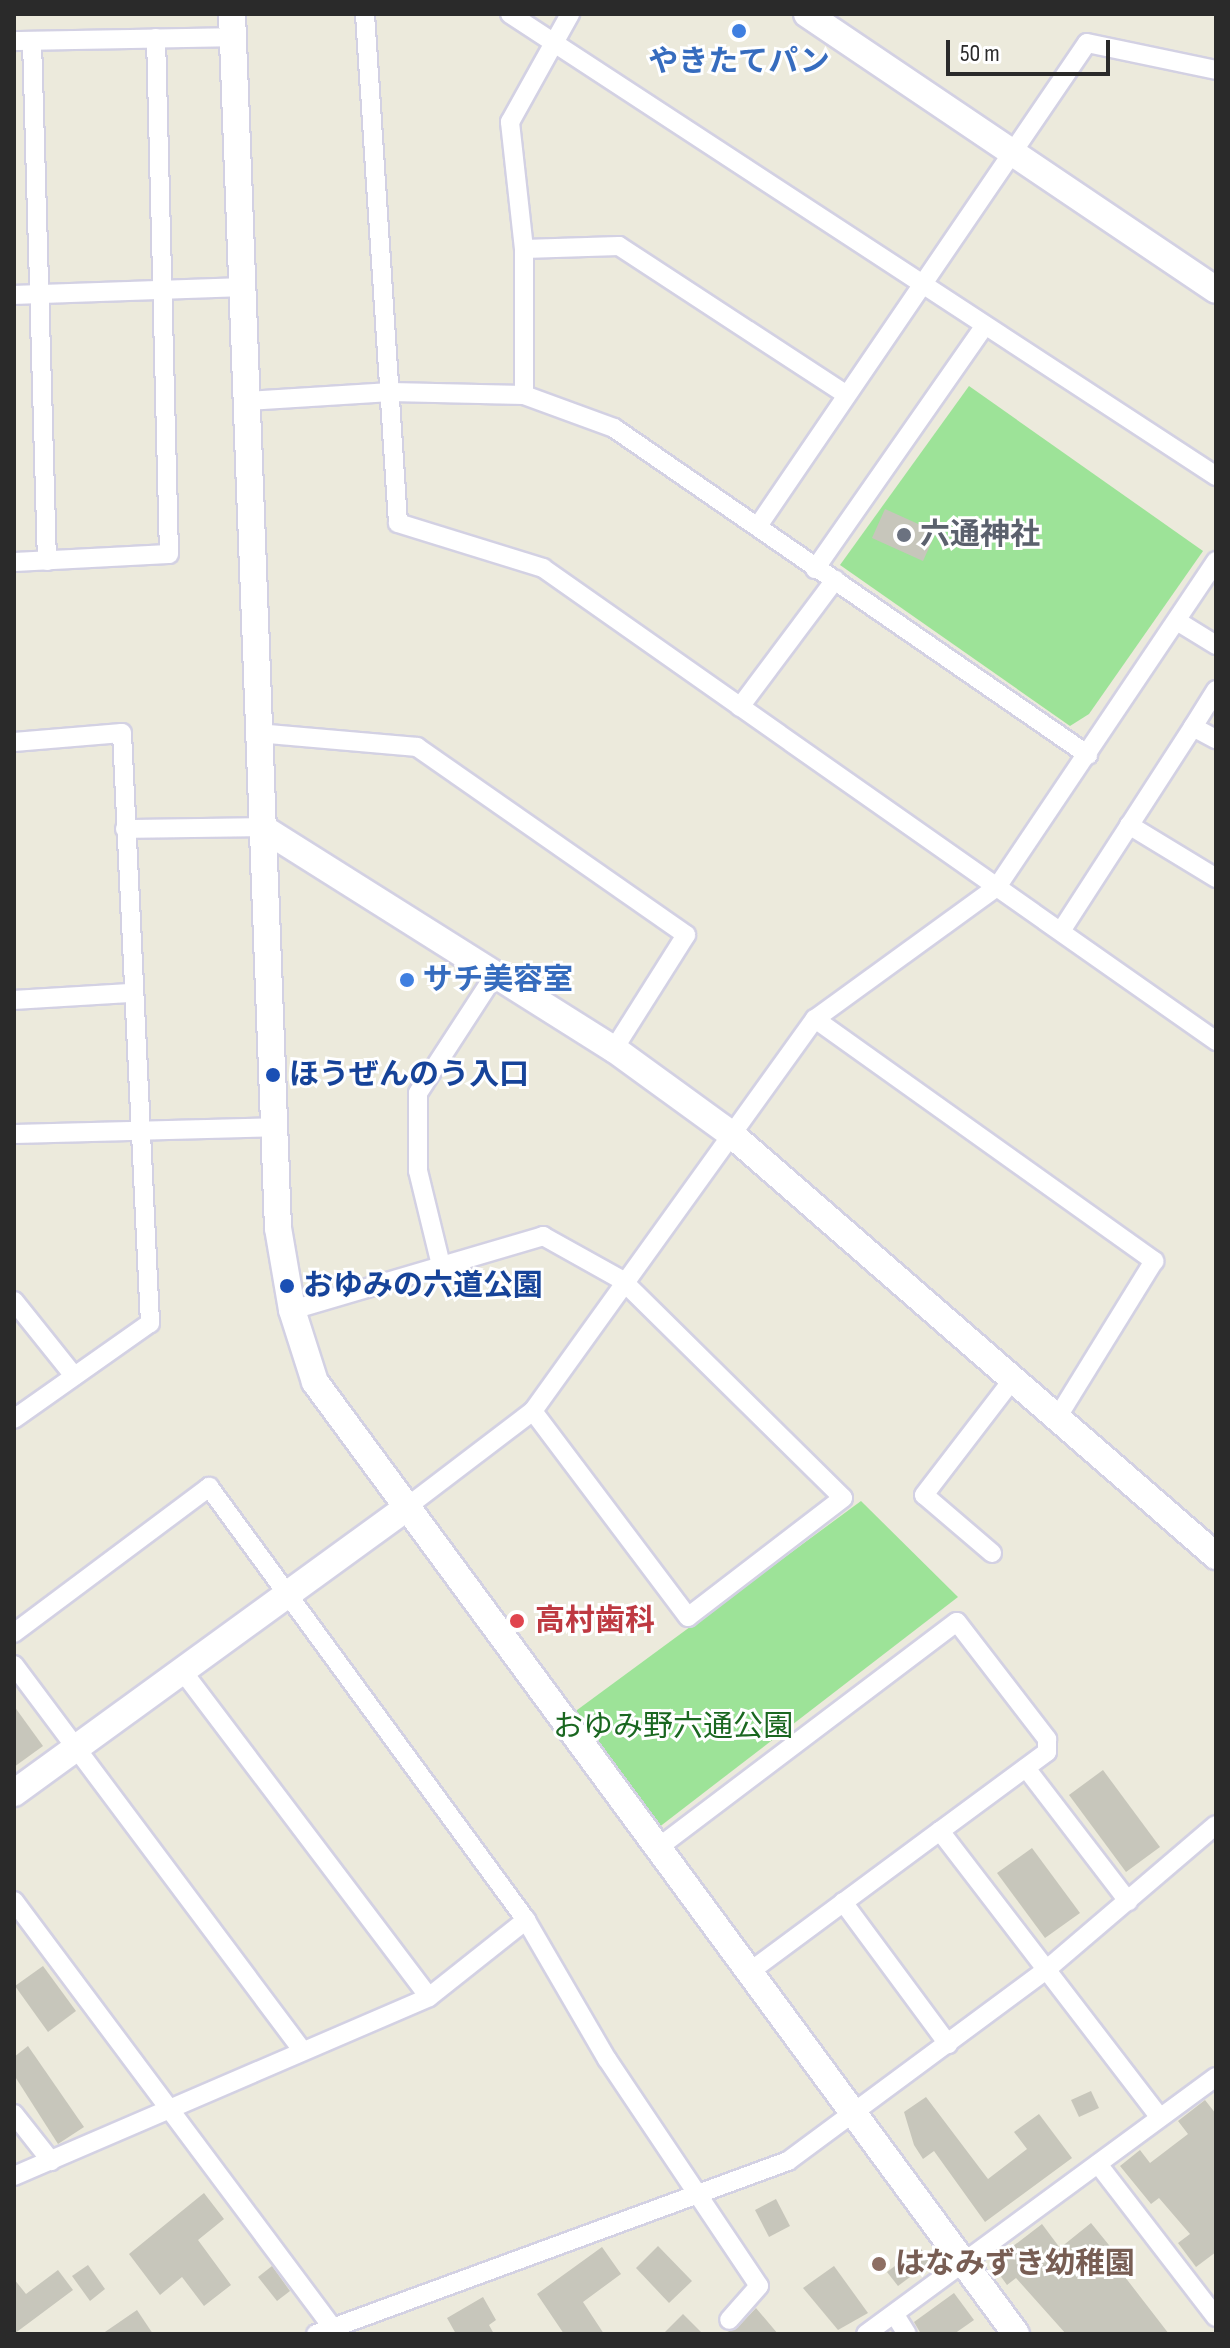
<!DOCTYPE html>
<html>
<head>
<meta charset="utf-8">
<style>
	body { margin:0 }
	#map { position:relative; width:1230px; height:2348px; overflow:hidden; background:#eceadc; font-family:"Sofia Sans Condensed","Noto Sans JP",sans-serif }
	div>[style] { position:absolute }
	.green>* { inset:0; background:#9de398 }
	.building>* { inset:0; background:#c7c6bb }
	.roads { filter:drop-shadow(2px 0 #d3d1e3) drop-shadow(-2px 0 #d3d1e3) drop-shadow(0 2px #d3d1e3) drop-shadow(0 -2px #d3d1e3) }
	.street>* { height:18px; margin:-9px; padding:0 9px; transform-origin:9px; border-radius:9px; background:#fff }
	.secondary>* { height:26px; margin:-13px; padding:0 13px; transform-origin:13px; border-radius:13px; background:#fff }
	.dots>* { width:22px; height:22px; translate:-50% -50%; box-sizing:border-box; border:4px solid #fff; border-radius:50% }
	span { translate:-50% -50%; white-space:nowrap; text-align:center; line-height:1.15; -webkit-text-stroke:6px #fff; paint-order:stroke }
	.shop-label { font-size:30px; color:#366cbe; font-weight:700 }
	.left { translate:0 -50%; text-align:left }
	.worship-label { font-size:30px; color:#5b616d; font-weight:700 }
	.transit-label { font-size:30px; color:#164399; font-weight:700 }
	.health-label { font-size:30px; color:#be3a42; font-weight:700 }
	.park-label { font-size:30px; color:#1a6720 }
	.education-label { font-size:30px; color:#785e54; font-weight:700 }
	.frame { position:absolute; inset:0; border:16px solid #2a2a2a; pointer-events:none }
	.scale { position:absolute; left:946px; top:40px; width:164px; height:36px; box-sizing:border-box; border:4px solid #2a2a2a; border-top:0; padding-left:10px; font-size:24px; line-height:28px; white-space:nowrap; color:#2a2a2a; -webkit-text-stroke:6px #fff; paint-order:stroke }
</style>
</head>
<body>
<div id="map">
	<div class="green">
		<i style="clip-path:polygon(969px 386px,1203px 551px,1089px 714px,1070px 726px,840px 565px)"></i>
		<i style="clip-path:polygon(861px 1501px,958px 1597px,658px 1828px,573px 1713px)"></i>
	</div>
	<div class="building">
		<i style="clip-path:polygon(885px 509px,936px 532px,923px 561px,872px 538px)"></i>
		<i style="clip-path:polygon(14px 1706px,43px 1746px,14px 1767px)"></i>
		<i style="clip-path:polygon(1103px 1770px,1160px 1847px,1126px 1872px,1069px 1795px)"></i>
		<i style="clip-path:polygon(1032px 1848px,1080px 1913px,1045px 1938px,997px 1873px)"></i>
		<i style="clip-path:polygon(43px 1966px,76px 2011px,48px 2032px,15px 1986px)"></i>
		<i style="clip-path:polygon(28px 2046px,84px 2127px,58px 2144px,14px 2075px,14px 2057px)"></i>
		<i style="clip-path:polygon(1091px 2091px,1099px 2108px,1079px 2117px,1071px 2100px)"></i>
		<i style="clip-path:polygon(926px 2097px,988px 2179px,1027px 2149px,1014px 2132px,1039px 2114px,1072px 2158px,985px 2222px,934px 2151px,923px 2159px,914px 2145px,904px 2112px)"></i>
		<i style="clip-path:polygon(1205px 2100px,1216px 2114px,1216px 2252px,1196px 2267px,1178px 2243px,1190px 2234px,1159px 2198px,1151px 2204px,1120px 2166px,1140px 2150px,1150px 2163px,1188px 2134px,1178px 2121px)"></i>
		<i style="clip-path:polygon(204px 2193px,224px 2219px,198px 2240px,231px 2285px,204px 2306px,182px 2277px,160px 2295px,129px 2254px)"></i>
		<i style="clip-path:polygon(776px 2199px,790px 2226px,769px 2237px,755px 2210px)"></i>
		<i style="clip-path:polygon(1091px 2223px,1113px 2250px,1108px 2255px,1169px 2334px,1066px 2334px,1016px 2278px,1007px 2285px,991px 2263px,1042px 2224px,1060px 2248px)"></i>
		<i style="clip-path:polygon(658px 2246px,692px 2281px,669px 2303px,636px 2268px)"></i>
		<i style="clip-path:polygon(602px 2247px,621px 2274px,583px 2302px,604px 2334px,564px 2334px,537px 2294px)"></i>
		<i style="clip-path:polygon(920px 2247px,930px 2262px,898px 2286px,887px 2272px)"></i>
		<i style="clip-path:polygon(88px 2265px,105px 2289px,90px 2301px,72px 2276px)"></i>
		<i style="clip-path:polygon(272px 2266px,290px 2291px,277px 2301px,258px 2277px)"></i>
		<i style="clip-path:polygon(834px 2266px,868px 2313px,838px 2330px,803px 2288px)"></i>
		<i style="clip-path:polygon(58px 2270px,73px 2290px,14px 2334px,14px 2279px,26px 2294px)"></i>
		<i style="clip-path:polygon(954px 2293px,974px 2320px,954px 2334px,921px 2334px,914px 2322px)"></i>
		<i style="clip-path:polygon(483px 2297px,496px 2320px,489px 2325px,494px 2334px,456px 2334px,447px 2318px)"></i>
		<i style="clip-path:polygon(756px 2308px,778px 2334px,722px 2334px,737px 2328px)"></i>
		<i style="clip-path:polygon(137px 2310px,153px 2334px,102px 2334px)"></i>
		<i style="clip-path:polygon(683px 2314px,703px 2334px,663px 2334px)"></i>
	</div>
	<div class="roads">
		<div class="street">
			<i style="left:365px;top:14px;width:510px;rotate:86.29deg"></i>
			<i style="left:398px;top:523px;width:152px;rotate:17.2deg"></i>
			<i style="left:543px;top:568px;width:823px;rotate:35.1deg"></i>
			<i style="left:510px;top:14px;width:844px;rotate:33.2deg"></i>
			<i style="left:14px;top:41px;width:219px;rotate:-1deg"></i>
			<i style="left:32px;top:41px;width:520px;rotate:88.35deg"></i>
			<i style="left:524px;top:249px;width:95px;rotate:-1.8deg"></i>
			<i style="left:619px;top:246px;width:270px;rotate:33.2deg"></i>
			<i style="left:14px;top:295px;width:229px;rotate:-2deg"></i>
			<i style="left:524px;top:395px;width:146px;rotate:-90deg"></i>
			<i style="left:524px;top:249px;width:128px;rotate:-96.3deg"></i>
			<i style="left:510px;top:122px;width:124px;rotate:-60.9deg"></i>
			<i style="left:247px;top:401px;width:144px;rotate:-3.6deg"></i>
			<i style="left:391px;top:392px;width:133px;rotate:1.3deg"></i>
			<i style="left:524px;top:395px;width:96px;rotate:20.1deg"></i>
			<i style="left:614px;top:428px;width:576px;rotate:34.6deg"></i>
			<i style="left:758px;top:526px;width:584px;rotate:-55.74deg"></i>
			<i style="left:1087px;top:43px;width:132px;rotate:11.8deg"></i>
			<i style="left:14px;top:562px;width:155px;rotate:-3deg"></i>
			<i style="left:169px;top:554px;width:516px;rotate:-91.44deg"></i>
			<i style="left:815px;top:569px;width:297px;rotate:-55.1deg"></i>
			<i style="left:1177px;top:621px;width:46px;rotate:31.6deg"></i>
			<i style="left:1216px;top:690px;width:44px;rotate:121.9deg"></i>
			<i style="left:1193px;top:727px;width:26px;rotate:28deg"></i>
			<i style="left:740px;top:707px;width:159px;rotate:-53.2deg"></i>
			<i style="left:257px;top:733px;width:161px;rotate:5deg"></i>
			<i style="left:417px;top:747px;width:328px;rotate:34.9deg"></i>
			<i style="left:686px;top:935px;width:135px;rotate:122.3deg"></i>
			<i style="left:14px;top:742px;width:108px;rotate:-4.8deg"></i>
			<i style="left:122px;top:733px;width:591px;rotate:87.28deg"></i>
			<i style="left:150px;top:1323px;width:166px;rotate:144.8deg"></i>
			<i style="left:1129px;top:825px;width:102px;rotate:31.3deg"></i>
			<i style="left:125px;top:829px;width:136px;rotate:-0.8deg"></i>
			<i style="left:1061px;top:931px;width:243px;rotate:-57.1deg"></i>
			<i style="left:14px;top:1000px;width:115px;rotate:-3.5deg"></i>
			<i style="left:815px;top:1019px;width:417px;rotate:35.5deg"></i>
			<i style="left:1154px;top:1261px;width:188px;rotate:121.7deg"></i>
			<i style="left:14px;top:1134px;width:261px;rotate:-1.5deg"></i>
			<i style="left:440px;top:1261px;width:93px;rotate:-103.7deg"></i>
			<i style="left:418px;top:1171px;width:78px;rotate:-90deg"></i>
			<i style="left:418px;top:1093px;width:140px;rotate:-57deg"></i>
			<i style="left:14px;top:1301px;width:96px;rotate:51.3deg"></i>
			<i style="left:292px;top:1310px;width:262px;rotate:-16.4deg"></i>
			<i style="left:543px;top:1236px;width:90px;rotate:29.1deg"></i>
			<i style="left:622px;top:1280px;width:310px;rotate:44.6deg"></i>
			<i style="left:843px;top:1498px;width:195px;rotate:142.5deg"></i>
			<i style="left:688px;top:1617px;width:258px;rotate:-127deg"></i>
			<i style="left:403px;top:1510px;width:163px;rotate:-37.3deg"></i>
			<i style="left:533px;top:1411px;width:483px;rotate:-54.3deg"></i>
			<i style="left:815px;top:1019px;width:225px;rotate:-36deg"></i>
			<i style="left:997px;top:887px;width:393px;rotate:-56.1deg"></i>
			<i style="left:992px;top:1553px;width:89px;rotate:-139.5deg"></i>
			<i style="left:924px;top:1495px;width:141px;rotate:-52.5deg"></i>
			<i style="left:14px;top:1633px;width:244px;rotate:-36.8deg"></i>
			<i style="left:209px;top:1487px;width:537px;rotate:53.79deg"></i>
			<i style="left:526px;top:1920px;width:161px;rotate:59.8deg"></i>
			<i style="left:607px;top:2059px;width:273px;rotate:56.2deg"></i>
			<i style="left:759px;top:2286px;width:45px;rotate:131.4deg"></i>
			<i style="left:14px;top:1665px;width:481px;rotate:53.2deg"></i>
			<i style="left:184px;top:1673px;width:406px;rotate:52.9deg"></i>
			<i style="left:1026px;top:1768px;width:168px;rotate:52.5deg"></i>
			<i style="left:655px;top:1850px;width:378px;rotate:-37.1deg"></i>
			<i style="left:957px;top:1622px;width:148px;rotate:52.4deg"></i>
			<i style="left:1047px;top:1739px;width:13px;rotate:90deg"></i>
			<i style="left:1047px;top:1752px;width:133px;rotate:143.6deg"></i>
			<i style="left:940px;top:1831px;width:359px;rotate:52.5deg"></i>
			<i style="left:14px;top:1901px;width:533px;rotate:53.24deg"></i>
			<i style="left:843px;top:1902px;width:177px;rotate:53.5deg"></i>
			<i style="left:748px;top:1973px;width:239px;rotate:-36.5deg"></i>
			<i style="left:14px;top:2114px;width:60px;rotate:51.8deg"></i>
			<i style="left:1098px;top:2164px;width:193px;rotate:52.4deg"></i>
			<i style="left:14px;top:2176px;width:452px;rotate:-23.3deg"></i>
			<i style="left:429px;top:1997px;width:124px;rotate:-38.4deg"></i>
			<i style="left:895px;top:2315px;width:22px;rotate:58deg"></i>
			<i style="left:316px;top:2334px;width:503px;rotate:-20.13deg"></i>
			<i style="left:788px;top:2161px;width:321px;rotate:-36.5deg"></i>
			<i style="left:1046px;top:1970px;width:223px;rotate:-40.5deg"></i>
			<i style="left:866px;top:2334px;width:434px;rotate:-36.3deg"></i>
		</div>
		<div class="secondary">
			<i style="left:232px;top:14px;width:1215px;rotate:87.83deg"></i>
			<i style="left:278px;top:1228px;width:83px;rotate:80.3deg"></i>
			<i style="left:292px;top:1310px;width:76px;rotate:72.3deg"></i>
			<i style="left:315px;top:1382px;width:1182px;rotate:53.63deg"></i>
			<i style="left:807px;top:14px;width:493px;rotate:34deg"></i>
			<i style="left:261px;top:827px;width:417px;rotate:32.2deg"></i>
			<i style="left:614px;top:1049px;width:145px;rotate:36deg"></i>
			<i style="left:731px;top:1134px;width:643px;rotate:41.03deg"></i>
			<i style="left:14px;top:1793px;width:481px;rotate:-36deg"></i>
		</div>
	</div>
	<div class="dots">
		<i style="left:739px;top:31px;background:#3f7fe0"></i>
		<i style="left:904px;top:535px;background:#6b7280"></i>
		<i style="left:407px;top:980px;background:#3f7fe0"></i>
		<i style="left:273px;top:1075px;background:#1a4fb4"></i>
		<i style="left:287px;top:1286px;background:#1a4fb4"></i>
		<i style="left:517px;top:1621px;background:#e0444e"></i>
		<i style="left:879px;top:2264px;background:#8d6e63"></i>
	</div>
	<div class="shop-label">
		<span style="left:739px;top:62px">やきたてパン</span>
		<span class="left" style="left:423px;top:980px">サチ美容室</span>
	</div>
	<div class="worship-label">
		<span class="left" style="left:920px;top:535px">六通神社</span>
	</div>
	<div class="transit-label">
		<span class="left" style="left:289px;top:1075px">ほうぜんのう入口</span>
		<span class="left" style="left:303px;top:1286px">おゆみの六道公園</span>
	</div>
	<div class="health-label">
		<span class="left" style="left:535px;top:1621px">高村歯科</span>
	</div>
	<div class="park-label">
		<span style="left:673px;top:1727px">おゆみ野六通公園</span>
	</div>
	<div class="education-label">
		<span class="left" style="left:895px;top:2264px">はなみずき幼稚園</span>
	</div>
	<div class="frame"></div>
	<div class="scale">50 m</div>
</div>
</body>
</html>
